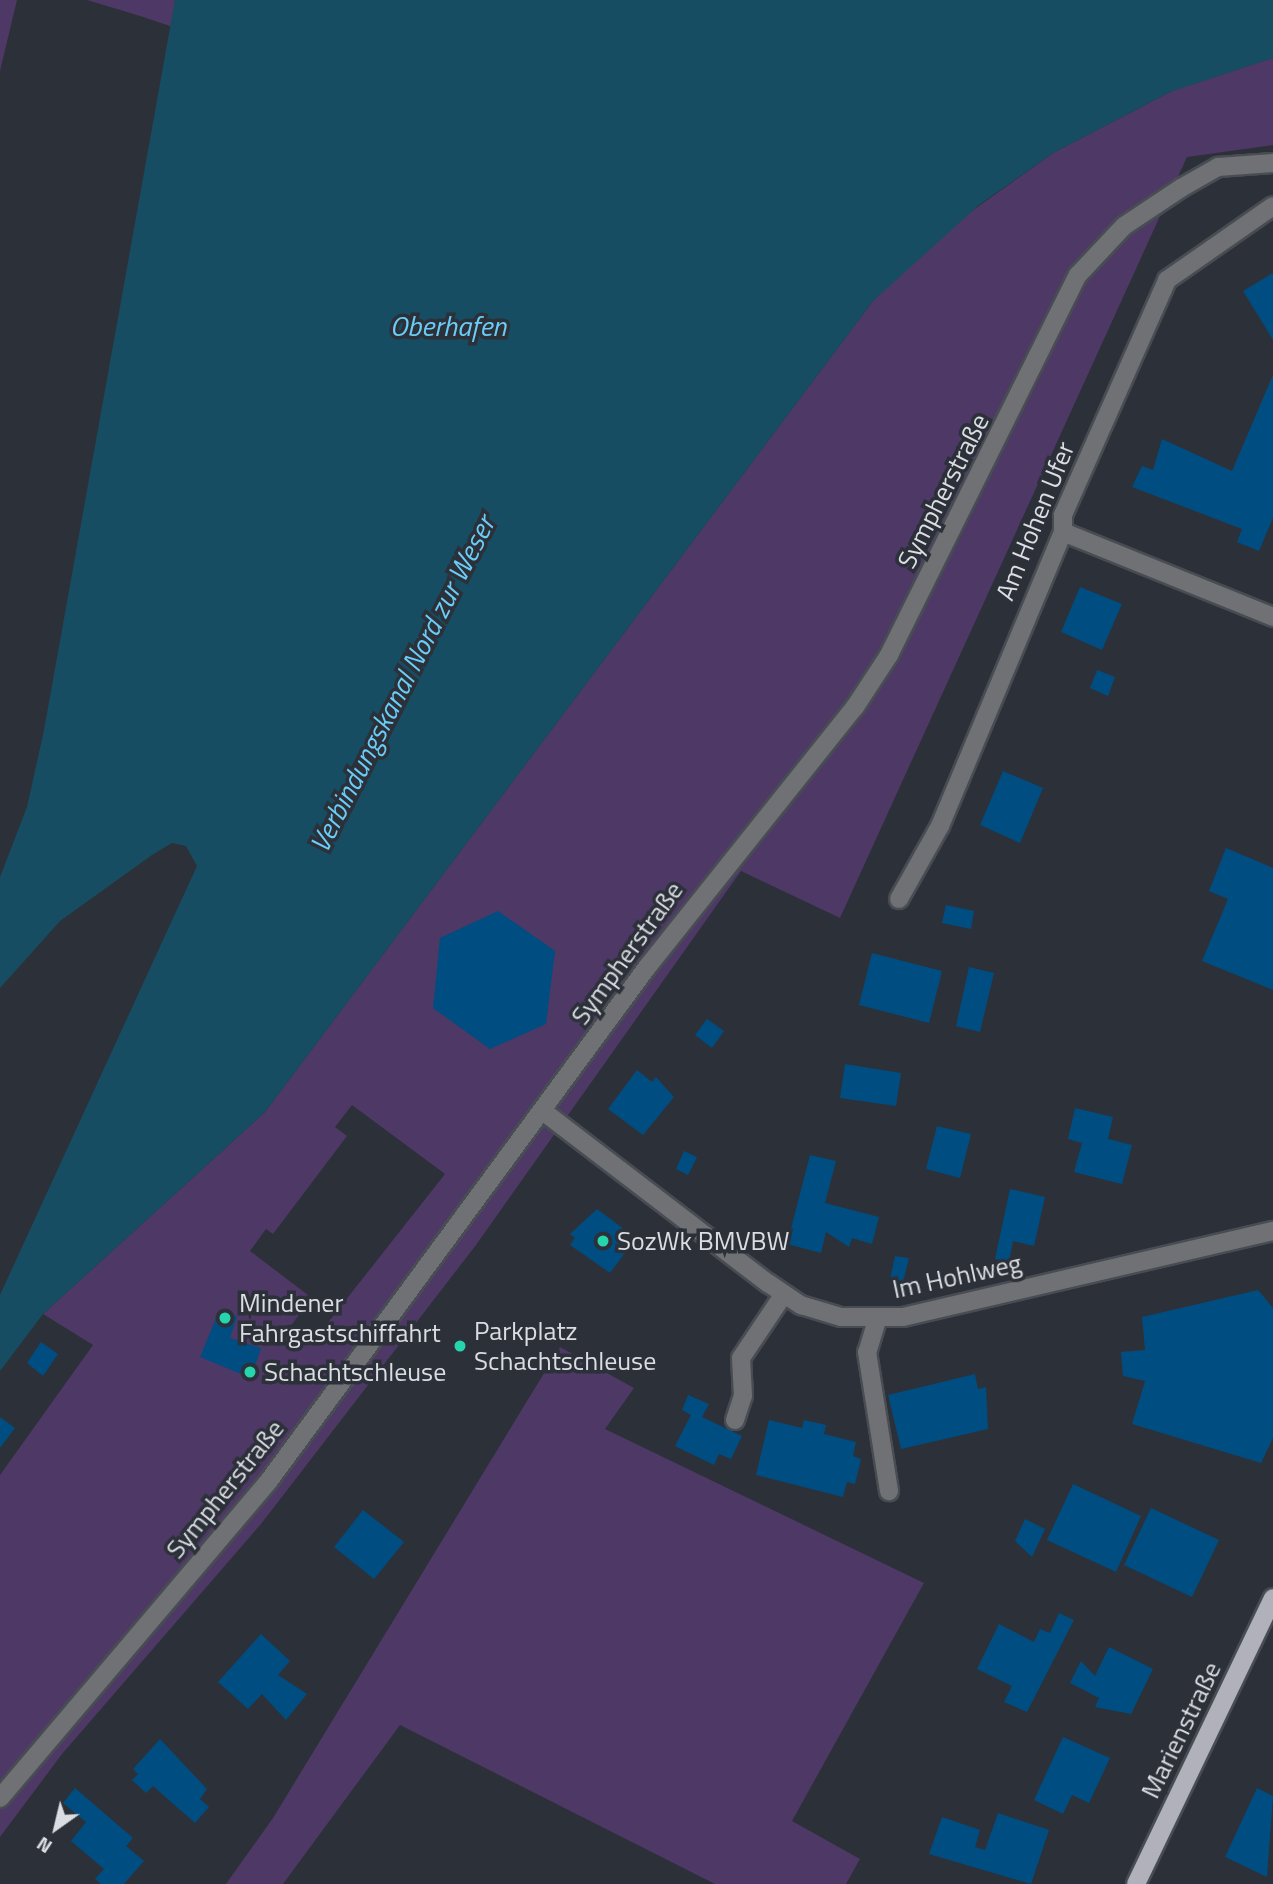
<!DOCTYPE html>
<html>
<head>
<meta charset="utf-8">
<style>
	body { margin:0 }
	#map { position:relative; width:1273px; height:1884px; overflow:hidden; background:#2c3038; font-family:"Titillium Web",sans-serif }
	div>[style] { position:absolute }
	.green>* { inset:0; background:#4d3866 }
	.water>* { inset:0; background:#174d62 }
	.building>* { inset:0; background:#004d81 }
	.roads { filter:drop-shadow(2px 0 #484c53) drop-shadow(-2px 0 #484c53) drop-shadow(0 2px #484c53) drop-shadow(0 -2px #484c53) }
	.minor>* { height:18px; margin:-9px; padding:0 9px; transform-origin:9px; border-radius:9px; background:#707175 }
	.major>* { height:18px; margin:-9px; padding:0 9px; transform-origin:9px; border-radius:9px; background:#b0b1ba }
	.dots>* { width:19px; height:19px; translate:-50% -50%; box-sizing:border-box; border:4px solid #2c3038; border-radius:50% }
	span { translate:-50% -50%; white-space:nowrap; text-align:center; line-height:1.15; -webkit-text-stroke:7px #2c3038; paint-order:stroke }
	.street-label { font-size:26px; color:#dadde2 }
	.poi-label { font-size:26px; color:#dadde2 }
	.left { translate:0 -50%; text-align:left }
	.water-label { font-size:28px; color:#69cdf8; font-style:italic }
	.north { position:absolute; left:21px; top:1793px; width:70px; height:70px; -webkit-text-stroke:5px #2c3038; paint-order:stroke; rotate:214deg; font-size:19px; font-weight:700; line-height:28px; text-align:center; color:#dadde2 }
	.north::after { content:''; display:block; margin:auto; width:24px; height:32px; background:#dadde2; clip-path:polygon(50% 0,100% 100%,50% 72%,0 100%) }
</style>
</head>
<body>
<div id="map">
	<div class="green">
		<i style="clip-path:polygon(0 0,17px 0,0 71px)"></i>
		<i style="clip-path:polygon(87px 0,175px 0,173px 27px,140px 16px)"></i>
		<i style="clip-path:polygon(evenodd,1273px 58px,1273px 145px,1187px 157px,840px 918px,741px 871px,476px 1245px,261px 1524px,62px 1754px,0 1837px,0 1475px,93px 1345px,43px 1314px,265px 1112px,873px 301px,955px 223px,1053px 153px,1172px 91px,1273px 58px,352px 1105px,445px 1174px,311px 1344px,289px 1328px,312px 1298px,250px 1251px,266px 1229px,273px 1234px,347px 1136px,335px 1127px,352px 1105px)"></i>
		<i style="clip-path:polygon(560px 1347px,634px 1388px,605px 1429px,924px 1583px,792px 1821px,860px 1859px,846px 1884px,715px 1884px,400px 1725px,283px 1884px,226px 1884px,273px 1818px)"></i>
	</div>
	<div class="water">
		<i style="clip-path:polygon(175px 0,1273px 0,1273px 58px,1170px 92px,1053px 153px,979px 205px,873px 301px,265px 1112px,43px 1314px,0 1371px,0 1295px,197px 866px,186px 846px,172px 843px,152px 855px,60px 921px,0 988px,0 877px,27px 807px,44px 730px)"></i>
	</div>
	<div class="building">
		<i style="clip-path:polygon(1273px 273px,1273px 340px,1243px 291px)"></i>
		<i style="clip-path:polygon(1273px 375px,1273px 518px,1259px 551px,1237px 542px,1242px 529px,1132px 487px,1142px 466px,1153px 470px,1162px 439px,1232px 471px)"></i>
		<i style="clip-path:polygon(1080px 587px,1122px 604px,1102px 650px,1061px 632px)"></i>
		<i style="clip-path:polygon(1097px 670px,1115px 677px,1108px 696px,1090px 688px)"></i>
		<i style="clip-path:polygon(1003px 771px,1043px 788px,1020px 843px,980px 825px)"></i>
		<i style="clip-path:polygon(1226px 848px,1273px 868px,1273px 990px,1202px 961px,1228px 899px,1209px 891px)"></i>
		<i style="clip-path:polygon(946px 905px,974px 911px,971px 929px,942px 923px)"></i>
		<i style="clip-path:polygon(498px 911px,555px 951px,546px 1024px,490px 1049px,433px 1008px,440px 938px)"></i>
		<i style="clip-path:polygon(872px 953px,942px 971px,929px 1023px,859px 1005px)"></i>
		<i style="clip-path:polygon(969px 967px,994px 973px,980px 1032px,956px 1026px)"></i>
		<i style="clip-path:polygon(707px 1019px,724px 1031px,712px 1048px,695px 1035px)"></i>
		<i style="clip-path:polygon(845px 1064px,901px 1073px,896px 1106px,840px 1098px)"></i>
		<i style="clip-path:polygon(637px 1070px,652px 1082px,656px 1077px,674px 1097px,643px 1135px,608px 1109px)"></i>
		<i style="clip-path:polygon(1075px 1108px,1113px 1117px,1108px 1139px,1132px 1145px,1122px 1184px,1074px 1172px,1082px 1143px,1068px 1139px)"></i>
		<i style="clip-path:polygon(937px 1126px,971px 1134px,960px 1178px,926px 1169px)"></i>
		<i style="clip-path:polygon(684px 1151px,697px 1157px,688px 1175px,676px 1169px)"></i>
		<i style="clip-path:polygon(810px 1155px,836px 1161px,825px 1203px,879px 1217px,872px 1244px,852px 1238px,849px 1247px,826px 1232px,821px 1253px,787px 1244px)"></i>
		<i style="clip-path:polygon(1010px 1189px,1045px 1197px,1034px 1246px,1013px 1241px,1009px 1262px,995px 1259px)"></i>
		<i style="clip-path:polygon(597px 1209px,636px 1238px,610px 1273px,570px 1245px,575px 1238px,570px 1234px)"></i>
		<i style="clip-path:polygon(895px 1256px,909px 1258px,903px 1282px,890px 1279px)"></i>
		<i style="clip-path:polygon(1258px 1290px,1273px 1308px,1273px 1438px,1261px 1463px,1132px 1424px,1145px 1381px,1123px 1376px,1121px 1352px,1145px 1350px,1142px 1317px)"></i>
		<i style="clip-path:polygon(219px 1311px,237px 1316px,230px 1338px,261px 1348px,251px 1378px,200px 1357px)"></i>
		<i style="clip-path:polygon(41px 1342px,58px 1354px,43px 1376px,27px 1363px)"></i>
		<i style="clip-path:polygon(975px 1374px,978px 1389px,986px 1387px,988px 1429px,901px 1449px,888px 1395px)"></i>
		<i style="clip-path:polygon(688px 1395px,709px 1404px,702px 1417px,742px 1436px,731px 1459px,719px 1454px,714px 1465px,675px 1446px,691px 1415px,682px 1410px)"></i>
		<i style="clip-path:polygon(0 1417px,15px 1428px,0 1448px)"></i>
		<i style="clip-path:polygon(769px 1420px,802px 1428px,804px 1420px,826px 1425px,824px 1434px,856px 1442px,853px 1456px,861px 1459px,855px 1484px,847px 1482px,843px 1497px,756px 1475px)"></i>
		<i style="clip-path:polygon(1073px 1484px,1141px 1516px,1116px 1572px,1047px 1540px)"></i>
		<i style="clip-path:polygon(1151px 1508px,1219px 1540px,1192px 1597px,1124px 1565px)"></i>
		<i style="clip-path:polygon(363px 1510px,404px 1542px,374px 1579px,334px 1547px)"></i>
		<i style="clip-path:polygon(1025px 1519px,1045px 1529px,1032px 1557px,1015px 1541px)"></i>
		<i style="clip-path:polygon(1059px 1613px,1074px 1620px,1027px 1712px,1004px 1702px,1012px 1686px,977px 1669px,999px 1624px,1034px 1642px,1040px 1629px,1050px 1633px)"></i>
		<i style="clip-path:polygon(261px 1634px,290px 1661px,278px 1675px,307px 1694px,286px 1720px,262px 1694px,248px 1709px,218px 1682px)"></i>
		<i style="clip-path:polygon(1109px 1647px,1153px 1669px,1131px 1714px,1095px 1707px,1099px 1698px,1070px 1683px,1081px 1661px,1095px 1676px)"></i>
		<i style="clip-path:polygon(1063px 1737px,1110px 1758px,1089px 1803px,1072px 1795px,1063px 1814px,1034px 1800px)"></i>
		<i style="clip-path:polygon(160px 1739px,207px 1789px,200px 1799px,209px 1807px,195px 1823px,153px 1786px,146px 1793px,132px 1780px,138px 1774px,133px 1769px)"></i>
		<i style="clip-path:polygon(75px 1788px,133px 1838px,126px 1846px,144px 1861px,124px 1884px,101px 1884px,95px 1879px,104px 1869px,71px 1841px,86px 1822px,63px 1803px)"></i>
		<i style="clip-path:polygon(1257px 1788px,1273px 1796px,1267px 1877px,1225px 1857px)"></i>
		<i style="clip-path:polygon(998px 1813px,1049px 1830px,1031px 1884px,929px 1854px,942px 1817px,980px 1830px,975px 1847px,985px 1850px)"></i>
	</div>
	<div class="roads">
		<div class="minor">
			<i style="left:1063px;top:532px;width:227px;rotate:22deg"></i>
			<i style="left:899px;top:899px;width:84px;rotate:-60.7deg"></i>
			<i style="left:940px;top:826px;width:319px;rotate:-67.3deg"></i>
			<i style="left:1063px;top:532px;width:17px;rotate:-90deg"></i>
			<i style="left:1063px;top:515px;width:257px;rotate:-66.1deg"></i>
			<i style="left:1167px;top:280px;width:129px;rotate:-34.9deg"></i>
			<i style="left:544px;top:1112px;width:282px;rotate:37.4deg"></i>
			<i style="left:768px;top:1283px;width:40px;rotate:34deg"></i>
			<i style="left:801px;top:1305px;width:42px;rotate:16.7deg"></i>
			<i style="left:841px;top:1317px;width:62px"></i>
			<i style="left:903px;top:1317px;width:380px;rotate:-13.1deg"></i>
			<i style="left:878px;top:1317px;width:37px;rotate:107deg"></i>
			<i style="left:867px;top:1352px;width:141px;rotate:81deg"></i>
			<i style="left:735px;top:1420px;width:25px;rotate:-72deg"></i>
			<i style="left:743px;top:1396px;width:38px;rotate:-93deg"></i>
			<i style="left:741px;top:1358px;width:77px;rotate:-56.1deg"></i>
			<i style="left:0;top:1798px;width:414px;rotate:-49.7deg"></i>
			<i style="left:268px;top:1482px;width:641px;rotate:-53.63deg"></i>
			<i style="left:648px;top:966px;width:332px;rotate:-51.4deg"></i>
			<i style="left:855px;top:707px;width:62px;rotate:-56.8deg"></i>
			<i style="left:889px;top:655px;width:424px;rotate:-63.6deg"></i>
			<i style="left:1078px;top:275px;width:67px;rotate:-46.8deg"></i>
			<i style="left:1124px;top:226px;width:69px;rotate:-33.7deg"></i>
			<i style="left:1181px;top:188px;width:43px;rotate:-29.6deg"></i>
			<i style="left:1218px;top:167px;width:55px;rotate:-4.2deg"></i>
		</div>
		<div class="major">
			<i style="left:1136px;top:1884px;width:317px;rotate:-64.4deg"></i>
		</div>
	</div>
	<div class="dots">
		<i style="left:603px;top:1241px;background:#27d5ad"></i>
		<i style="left:225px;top:1318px;background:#27d5ad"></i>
		<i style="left:460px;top:1346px;background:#27d5ad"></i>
		<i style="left:250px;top:1372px;background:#27d5ad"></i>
	</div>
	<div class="street-label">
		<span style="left:943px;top:491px;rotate:-63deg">Sympherstraße</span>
		<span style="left:1035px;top:521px;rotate:-68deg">Am Hohen Ufer</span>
		<span style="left:627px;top:953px;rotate:-54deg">Sympherstraße</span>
		<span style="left:957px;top:1276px;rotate:-12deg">Im Hohlweg</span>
		<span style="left:225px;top:1489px;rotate:-51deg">Sympherstraße</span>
		<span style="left:1181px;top:1730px;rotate:-64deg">Marienstraße</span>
	</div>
	<div class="poi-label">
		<span class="left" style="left:617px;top:1241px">SozWk BMVBW</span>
		<span class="left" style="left:239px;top:1318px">Mindener<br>Fahrgastschiffahrt</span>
		<span class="left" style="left:474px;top:1346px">Parkplatz<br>Schachtschleuse</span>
		<span class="left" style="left:264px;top:1372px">Schachtschleuse</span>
	</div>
	<div class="water-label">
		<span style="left:448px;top:326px">Oberhafen</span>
		<span style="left:402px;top:684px;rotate:-63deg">Verbindungskanal Nord zur Weser</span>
	</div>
	<div class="north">N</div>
</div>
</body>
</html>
